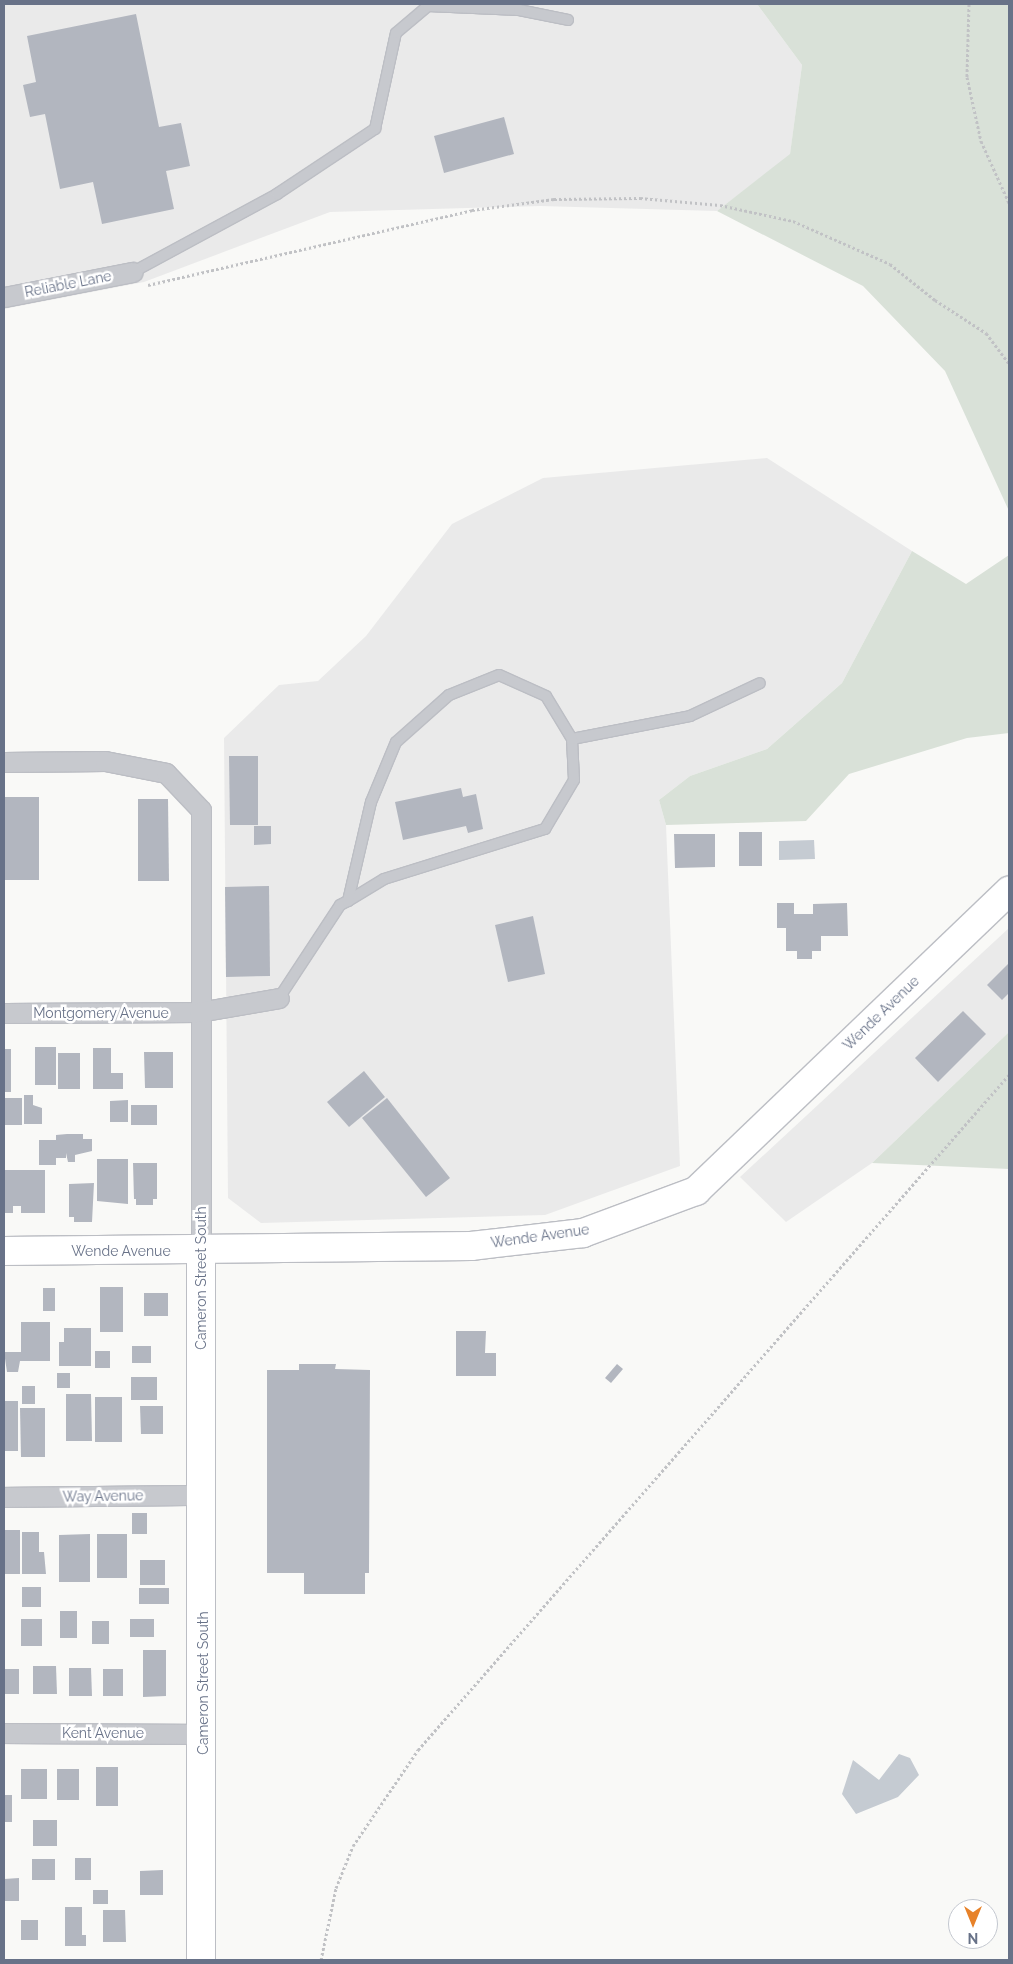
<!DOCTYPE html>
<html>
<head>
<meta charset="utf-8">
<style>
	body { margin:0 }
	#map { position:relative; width:1013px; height:1964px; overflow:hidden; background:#f9f9f7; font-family:Raleway,sans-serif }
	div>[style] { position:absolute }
	.built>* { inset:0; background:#eaeaea }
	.green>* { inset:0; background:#d9e1d8 }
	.water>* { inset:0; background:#c5cbd2 }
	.building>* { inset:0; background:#b2b6bf }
	.path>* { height:3px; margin-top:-1.5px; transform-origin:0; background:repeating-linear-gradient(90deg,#c1c2c5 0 2.5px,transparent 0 5px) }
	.roads { filter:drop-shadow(1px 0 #bcbec4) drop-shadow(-1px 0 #bcbec4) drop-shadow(0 1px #bcbec4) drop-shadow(0 -1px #bcbec4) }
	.lane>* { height:10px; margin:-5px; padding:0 5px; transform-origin:5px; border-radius:5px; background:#c7c9ce }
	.street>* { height:19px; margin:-9.5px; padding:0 9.5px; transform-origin:9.5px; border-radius:9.5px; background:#c7c9ce }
	.secondary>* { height:28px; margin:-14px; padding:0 14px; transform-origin:14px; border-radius:14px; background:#fff }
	span { translate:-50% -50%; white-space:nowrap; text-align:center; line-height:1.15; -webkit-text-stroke:5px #fff; paint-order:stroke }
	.street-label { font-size:14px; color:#687288 }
	.frame { position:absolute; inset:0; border:5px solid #687288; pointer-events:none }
	.north { position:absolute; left:948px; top:1899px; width:50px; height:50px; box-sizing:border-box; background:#fff; border:1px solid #c3c7cf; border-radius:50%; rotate:180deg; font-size:14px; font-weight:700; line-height:20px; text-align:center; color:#687288 }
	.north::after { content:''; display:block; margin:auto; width:18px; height:22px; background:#e78229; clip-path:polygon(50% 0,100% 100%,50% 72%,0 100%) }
</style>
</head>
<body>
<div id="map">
	<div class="built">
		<i style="clip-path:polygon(4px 4px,757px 4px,802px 65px,790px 155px,717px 211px,540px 206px,330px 212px,144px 282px,4px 309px)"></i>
		<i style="clip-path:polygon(767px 458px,912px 551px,842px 683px,767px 749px,690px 776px,659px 800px,666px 825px,680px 1166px,545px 1215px,261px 1223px,228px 1198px,224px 738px,279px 685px,318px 681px,366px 636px,452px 524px,543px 478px)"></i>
		<i style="clip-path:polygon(1009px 928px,1009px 1032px,872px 1163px,786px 1222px,740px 1177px)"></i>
	</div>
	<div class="green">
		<i style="clip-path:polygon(757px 4px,1009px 4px,1009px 511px,945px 371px,863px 286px,717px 211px,790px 154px,802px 65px)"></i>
		<i style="clip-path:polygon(912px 551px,966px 584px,1009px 555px,1009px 733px,967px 738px,849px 774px,806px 821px,666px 825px,659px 800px,690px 776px,767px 749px,842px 683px)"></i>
		<i style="clip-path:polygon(1009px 1032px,1009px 1169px,872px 1163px)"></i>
	</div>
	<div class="water">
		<i style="clip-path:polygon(814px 840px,815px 859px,779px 860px,779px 841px)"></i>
		<i style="clip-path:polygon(899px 1754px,910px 1758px,919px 1775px,898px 1797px,856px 1814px,842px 1794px,853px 1760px,879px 1780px)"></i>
	</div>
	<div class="building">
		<i style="clip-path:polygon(136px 14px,159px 127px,181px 123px,190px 166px,166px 171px,174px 209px,102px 224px,93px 182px,60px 189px,45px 114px,30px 117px,23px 85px,36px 82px,27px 36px)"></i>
		<i style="clip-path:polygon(504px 117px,514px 154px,444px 173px,434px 136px)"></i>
		<i style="clip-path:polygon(229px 756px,258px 756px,258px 825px,230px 825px)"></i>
		<i style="clip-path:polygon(461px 788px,463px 797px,476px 794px,483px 829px,468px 833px,466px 826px,403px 840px,395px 802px)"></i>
		<i style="clip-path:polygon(4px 797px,39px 797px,39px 880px,4px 880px)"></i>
		<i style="clip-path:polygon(138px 799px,168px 799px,169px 881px,138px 881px)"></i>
		<i style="clip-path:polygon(254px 826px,271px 826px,271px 844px,254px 845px)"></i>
		<i style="clip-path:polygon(739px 832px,762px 832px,762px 866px,739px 866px)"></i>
		<i style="clip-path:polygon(674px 834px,715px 834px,715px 867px,675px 868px)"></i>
		<i style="clip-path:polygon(269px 886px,270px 976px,226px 977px,225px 887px)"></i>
		<i style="clip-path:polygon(777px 903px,794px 903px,794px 914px,813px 914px,813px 904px,847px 903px,848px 936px,821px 936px,821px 951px,812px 951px,812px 959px,797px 959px,797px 951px,786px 951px,786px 928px,777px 928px)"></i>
		<i style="clip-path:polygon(533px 916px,545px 974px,508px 982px,495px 925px)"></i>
		<i style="clip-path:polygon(1009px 963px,1009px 993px,1002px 1000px,987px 985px)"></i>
		<i style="clip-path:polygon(963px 1011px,986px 1034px,938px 1082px,915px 1058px)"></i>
		<i style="clip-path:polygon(35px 1047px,56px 1047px,56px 1085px,35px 1085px)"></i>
		<i style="clip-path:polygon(93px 1048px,111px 1048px,111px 1073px,123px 1073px,123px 1089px,93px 1089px)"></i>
		<i style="clip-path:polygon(4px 1049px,11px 1049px,11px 1092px,4px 1092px)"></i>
		<i style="clip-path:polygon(144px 1052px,173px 1052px,173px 1088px,145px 1088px)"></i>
		<i style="clip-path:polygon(58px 1053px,80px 1053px,80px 1089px,58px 1089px)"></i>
		<i style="clip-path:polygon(364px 1071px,385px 1097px,349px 1127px,327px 1102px)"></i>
		<i style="clip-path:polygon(24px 1095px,33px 1095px,33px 1105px,42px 1108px,42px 1124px,24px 1124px)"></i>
		<i style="clip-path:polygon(5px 1098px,22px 1098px,22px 1125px,5px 1125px)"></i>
		<i style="clip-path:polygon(387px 1098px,450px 1178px,426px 1197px,362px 1118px)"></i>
		<i style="clip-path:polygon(128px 1100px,128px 1122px,110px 1122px,110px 1101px)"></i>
		<i style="clip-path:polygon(131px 1105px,157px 1105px,157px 1125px,131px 1125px)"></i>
		<i style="clip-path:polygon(67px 1134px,83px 1134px,83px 1139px,92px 1139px,92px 1151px,75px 1155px,75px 1162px,68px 1162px,66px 1153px,66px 1158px,56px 1158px,56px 1165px,39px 1165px,39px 1140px,56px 1140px,56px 1135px)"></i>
		<i style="clip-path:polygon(97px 1159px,128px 1159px,128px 1204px,97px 1201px)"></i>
		<i style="clip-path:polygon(133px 1163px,157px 1163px,157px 1199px,153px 1199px,153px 1205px,136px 1205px,136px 1199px,134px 1199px)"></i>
		<i style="clip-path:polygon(4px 1170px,45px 1170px,45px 1213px,21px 1213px,21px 1206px,13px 1206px,13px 1213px,4px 1213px)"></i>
		<i style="clip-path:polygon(94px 1183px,92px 1222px,74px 1222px,74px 1217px,69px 1217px,69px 1184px)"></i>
		<i style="clip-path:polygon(100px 1287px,123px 1287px,123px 1332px,100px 1332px)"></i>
		<i style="clip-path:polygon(43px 1288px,55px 1288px,55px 1311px,43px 1311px)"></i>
		<i style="clip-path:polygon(144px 1293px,168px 1293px,168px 1316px,144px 1316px)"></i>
		<i style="clip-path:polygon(21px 1322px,50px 1322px,50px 1361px,20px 1361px,18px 1372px,7px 1372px,4px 1352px,21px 1352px)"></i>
		<i style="clip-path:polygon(64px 1328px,91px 1328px,91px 1366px,59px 1366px,59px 1342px,64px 1342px)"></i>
		<i style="clip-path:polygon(456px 1331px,486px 1331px,485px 1353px,496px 1353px,496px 1376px,456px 1376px)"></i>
		<i style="clip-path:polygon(132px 1346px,151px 1346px,151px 1363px,132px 1363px)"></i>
		<i style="clip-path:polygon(95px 1351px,110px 1351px,110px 1368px,95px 1368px)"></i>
		<i style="clip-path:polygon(299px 1364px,336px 1364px,335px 1369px,370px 1370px,369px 1573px,365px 1573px,365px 1594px,304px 1594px,304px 1573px,267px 1573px,267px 1370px,299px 1370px)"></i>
		<i style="clip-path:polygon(617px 1364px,623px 1369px,611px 1383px,605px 1378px)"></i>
		<i style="clip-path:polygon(57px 1373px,70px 1373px,70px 1388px,57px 1388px)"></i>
		<i style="clip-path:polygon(131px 1377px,157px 1377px,157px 1400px,131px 1400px)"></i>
		<i style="clip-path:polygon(22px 1386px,35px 1386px,35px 1404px,22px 1404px)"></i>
		<i style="clip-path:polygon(66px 1394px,91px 1394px,92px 1441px,66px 1441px)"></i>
		<i style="clip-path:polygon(95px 1397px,122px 1397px,122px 1442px,95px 1442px)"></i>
		<i style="clip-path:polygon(4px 1401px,18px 1401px,18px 1451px,4px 1451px)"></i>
		<i style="clip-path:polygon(140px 1406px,163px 1406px,163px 1434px,141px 1434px)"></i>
		<i style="clip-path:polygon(20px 1408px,45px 1408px,45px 1457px,21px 1457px)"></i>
		<i style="clip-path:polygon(132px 1513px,147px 1513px,147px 1534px,132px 1534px)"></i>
		<i style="clip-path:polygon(4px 1530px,20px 1530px,20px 1574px,4px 1574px)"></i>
		<i style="clip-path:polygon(22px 1532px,39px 1532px,39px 1552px,44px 1552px,46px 1574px,22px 1574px)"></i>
		<i style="clip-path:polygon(90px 1534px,90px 1582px,59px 1582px,59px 1535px)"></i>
		<i style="clip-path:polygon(97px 1534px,127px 1534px,127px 1578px,97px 1578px)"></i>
		<i style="clip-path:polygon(140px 1560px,165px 1560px,165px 1585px,140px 1585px)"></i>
		<i style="clip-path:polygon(22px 1587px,41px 1587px,41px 1607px,22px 1607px)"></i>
		<i style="clip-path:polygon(139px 1588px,169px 1588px,169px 1604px,139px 1604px)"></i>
		<i style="clip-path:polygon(60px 1611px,77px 1611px,77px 1638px,60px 1638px)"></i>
		<i style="clip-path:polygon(21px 1619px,42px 1619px,42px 1646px,21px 1646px)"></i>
		<i style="clip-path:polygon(130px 1619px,154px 1619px,154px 1637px,130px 1637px)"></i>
		<i style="clip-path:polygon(92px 1621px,109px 1621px,109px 1644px,92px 1644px)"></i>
		<i style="clip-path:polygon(143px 1650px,166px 1650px,166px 1696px,143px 1697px)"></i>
		<i style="clip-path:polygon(33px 1666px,56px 1666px,57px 1694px,33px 1694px)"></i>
		<i style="clip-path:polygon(69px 1668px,91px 1668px,92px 1696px,69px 1696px)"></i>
		<i style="clip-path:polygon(4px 1669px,19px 1669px,19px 1694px,4px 1694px)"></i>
		<i style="clip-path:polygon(103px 1669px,123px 1669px,123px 1696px,103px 1696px)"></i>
		<i style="clip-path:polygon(96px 1767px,118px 1767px,118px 1806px,96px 1806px)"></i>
		<i style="clip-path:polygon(21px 1769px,47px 1769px,47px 1799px,21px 1799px)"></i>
		<i style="clip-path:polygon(57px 1769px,79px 1769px,79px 1800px,57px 1800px)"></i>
		<i style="clip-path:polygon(4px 1795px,12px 1795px,12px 1822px,4px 1822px)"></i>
		<i style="clip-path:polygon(33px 1820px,57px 1820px,57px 1846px,33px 1846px)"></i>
		<i style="clip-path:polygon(75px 1858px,91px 1858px,91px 1880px,75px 1880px)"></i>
		<i style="clip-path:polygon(32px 1859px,55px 1859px,55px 1880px,32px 1880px)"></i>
		<i style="clip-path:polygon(163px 1870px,163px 1895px,140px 1895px,140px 1871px)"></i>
		<i style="clip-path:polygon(19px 1878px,19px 1901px,4px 1901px,4px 1879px)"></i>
		<i style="clip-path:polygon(93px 1890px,108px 1890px,108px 1904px,93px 1904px)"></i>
		<i style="clip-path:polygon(65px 1907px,82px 1907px,82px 1935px,86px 1935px,86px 1946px,65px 1946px)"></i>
		<i style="clip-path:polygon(103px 1910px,125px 1910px,126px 1942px,103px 1942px)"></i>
		<i style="clip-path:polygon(21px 1920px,38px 1920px,38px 1940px,21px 1940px)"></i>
	</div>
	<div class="path">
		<i style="left:969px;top:4px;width:73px;rotate:91.6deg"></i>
		<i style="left:967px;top:77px;width:66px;rotate:77.7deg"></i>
		<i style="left:981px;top:141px;width:68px;rotate:65.7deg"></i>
		<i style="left:148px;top:285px;width:333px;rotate:-13deg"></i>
		<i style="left:472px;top:210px;width:83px;rotate:-7.6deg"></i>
		<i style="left:554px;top:199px;width:86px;rotate:-0.7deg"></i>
		<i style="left:640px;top:198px;width:80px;rotate:5deg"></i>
		<i style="left:720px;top:205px;width:75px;rotate:12.4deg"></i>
		<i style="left:793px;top:221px;width:106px;rotate:23.9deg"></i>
		<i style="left:890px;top:264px;width:58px;rotate:38.7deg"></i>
		<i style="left:935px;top:300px;width:61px;rotate:32.9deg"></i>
		<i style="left:986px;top:333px;width:38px;rotate:53deg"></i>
		<i style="left:321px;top:1960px;width:74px;rotate:-78.2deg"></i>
		<i style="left:336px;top:1888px;width:45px;rotate:-68deg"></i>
		<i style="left:353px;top:1846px;width:116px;rotate:-55.9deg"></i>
		<i style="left:418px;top:1750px;width:897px;rotate:-48.8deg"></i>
	</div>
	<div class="roads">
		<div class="lane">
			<i style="left:133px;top:272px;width:164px;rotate:-28.4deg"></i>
			<i style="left:277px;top:194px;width:118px;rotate:-33.6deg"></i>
			<i style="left:375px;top:129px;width:98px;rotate:-77.7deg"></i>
			<i style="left:396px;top:33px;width:42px;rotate:-40.2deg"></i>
			<i style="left:428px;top:6px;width:91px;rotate:2.5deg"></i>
			<i style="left:519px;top:10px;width:50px;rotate:11.5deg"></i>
			<i style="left:572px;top:739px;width:120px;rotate:-11deg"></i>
			<i style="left:690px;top:716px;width:77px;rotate:-25.2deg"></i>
			<i style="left:279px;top:998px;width:111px;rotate:-56.7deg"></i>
			<i style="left:340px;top:905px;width:9px;rotate:-27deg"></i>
			<i style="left:348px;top:901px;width:42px;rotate:-31.4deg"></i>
			<i style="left:384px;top:879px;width:169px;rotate:-17.3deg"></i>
			<i style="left:545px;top:829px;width:57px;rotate:-59.4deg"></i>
			<i style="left:574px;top:780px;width:41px;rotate:-92.8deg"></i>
			<i style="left:572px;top:739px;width:50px;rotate:-121.2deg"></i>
			<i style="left:546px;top:696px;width:51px;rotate:-155.9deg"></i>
			<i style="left:499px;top:675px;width:54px;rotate:158.2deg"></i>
			<i style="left:449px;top:695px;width:71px;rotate:138.4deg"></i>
			<i style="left:396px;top:742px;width:65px;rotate:112.6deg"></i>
			<i style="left:371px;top:802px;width:102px;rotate:103.1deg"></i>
		</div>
		<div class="street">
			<i style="left:4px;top:297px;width:131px;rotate:-11deg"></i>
			<i style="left:4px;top:762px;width:101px;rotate:-0.6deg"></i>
			<i style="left:105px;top:761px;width:62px;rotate:11.1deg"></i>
			<i style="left:166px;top:773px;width:51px;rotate:46.6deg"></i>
			<i style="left:201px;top:810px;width:441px;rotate:90deg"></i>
			<i style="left:4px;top:1013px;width:195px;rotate:-0.3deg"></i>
			<i style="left:199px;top:1012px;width:81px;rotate:-9.9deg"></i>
			<i style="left:4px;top:1497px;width:199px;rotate:-0.6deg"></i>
			<i style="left:4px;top:1733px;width:199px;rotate:0.3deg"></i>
		</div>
		<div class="secondary">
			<i style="left:4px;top:1251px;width:467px;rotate:-0.6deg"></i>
			<i style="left:471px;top:1246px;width:113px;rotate:-6.6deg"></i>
			<i style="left:583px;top:1233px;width:121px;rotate:-20.4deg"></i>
			<i style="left:696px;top:1191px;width:434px;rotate:-43.8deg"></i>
			<i style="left:201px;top:1960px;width:709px;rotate:-90deg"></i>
		</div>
	</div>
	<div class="street-label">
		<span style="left:68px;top:284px;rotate:-11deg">Reliable Lane</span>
		<span style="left:101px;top:1013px">Montgomery Avenue</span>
		<span style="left:881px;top:1013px;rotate:-44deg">Wende Avenue</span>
		<span style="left:540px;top:1236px;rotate:-8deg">Wende Avenue</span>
		<span style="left:121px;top:1251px">Wende Avenue</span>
		<span style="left:201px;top:1278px;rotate:-90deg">Cameron Street South</span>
		<span style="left:103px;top:1496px;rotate:-1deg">Way Avenue</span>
		<span style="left:203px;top:1683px;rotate:-90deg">Cameron Street South</span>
		<span style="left:103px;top:1733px">Kent Avenue</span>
	</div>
	<div class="frame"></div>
	<div class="north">N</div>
</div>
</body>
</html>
